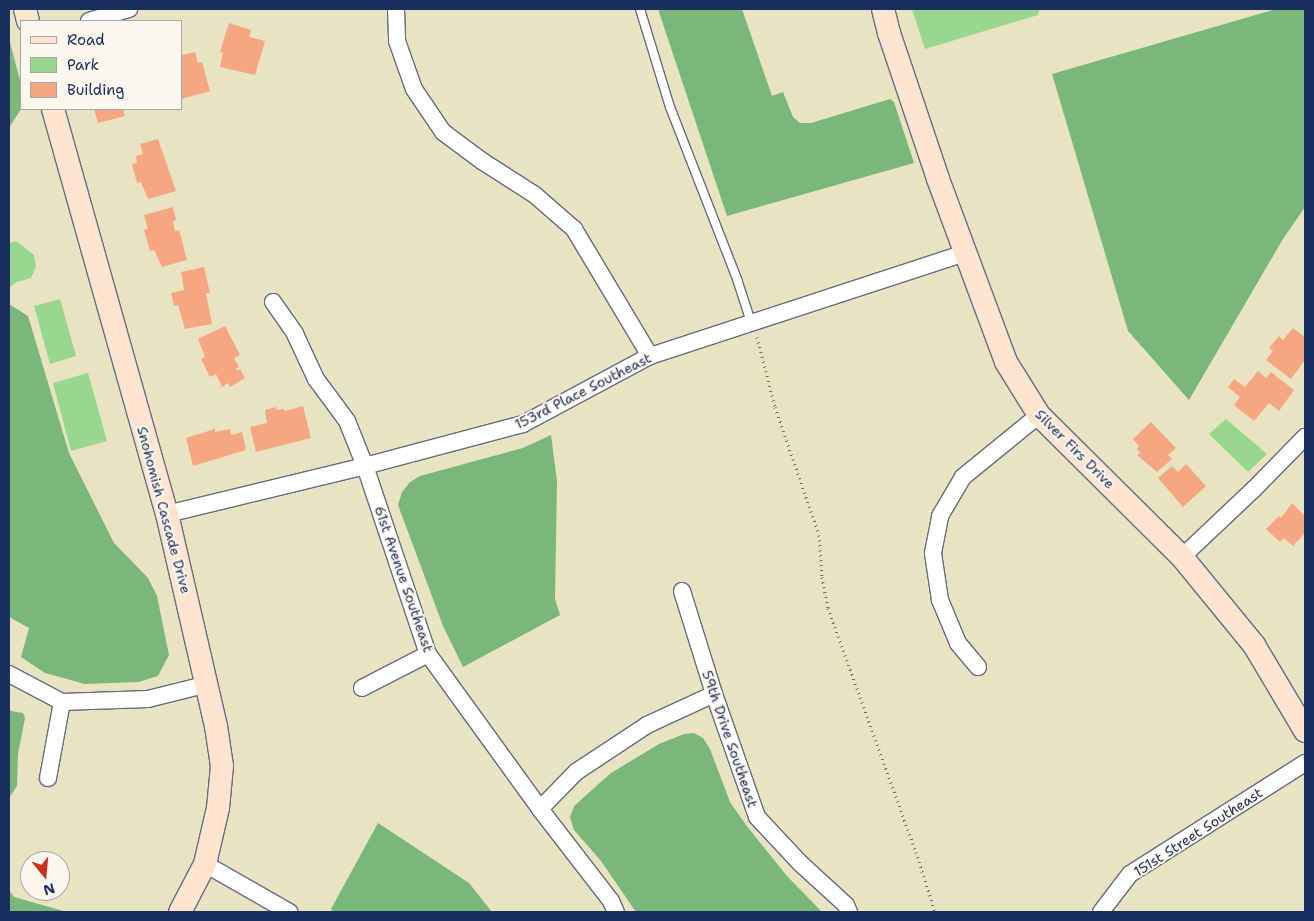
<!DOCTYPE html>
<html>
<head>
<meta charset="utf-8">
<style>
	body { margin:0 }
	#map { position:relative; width:1314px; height:921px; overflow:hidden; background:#e9e3c2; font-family:"Shantell Sans",sans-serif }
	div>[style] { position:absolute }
	.green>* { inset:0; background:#98d88e }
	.forest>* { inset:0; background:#7ab879 }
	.building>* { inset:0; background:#f6a781 }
	.path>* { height:3px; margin-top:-1.5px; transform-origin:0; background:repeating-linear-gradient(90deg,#636e81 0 1px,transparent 0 5px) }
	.roads { filter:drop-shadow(1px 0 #636e81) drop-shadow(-1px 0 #636e81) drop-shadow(0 1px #636e81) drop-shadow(0 -1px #636e81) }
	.lane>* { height:8px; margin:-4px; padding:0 4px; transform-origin:4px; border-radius:4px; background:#fff }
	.street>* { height:16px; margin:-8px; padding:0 8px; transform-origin:8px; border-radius:8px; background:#fff }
	.secondary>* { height:22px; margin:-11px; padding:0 11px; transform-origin:11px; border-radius:11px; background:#fde4d1 }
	span { translate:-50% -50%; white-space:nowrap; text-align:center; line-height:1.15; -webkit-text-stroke:4px #fbf7ec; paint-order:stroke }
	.street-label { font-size:14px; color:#1b2f5e }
	.frame { position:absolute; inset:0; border:10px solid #1b2f5e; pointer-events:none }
	.legend { position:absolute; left:20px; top:20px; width:162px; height:90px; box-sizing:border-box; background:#fbf7ec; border:1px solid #a1a7b3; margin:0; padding:6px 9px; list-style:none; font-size:15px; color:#1b2f5e }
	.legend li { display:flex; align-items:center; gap:10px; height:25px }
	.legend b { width:25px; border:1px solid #a1a7b3 }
	.north { position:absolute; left:20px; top:851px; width:50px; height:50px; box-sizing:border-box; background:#fbf7ec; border:1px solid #a1a7b3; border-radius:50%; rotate:163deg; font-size:14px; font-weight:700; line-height:20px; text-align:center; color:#1b2f5e }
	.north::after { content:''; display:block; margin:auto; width:18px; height:22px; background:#c8321e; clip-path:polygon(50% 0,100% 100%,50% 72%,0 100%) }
</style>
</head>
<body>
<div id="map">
	<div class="green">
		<i style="clip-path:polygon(912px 9px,1040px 9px,1038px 15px,925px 49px)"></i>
		<i style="clip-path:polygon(16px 241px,34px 255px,36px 267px,31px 278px,17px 282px,9px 288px,9px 243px)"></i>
		<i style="clip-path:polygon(60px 299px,76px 356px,50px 364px,34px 306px)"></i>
		<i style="clip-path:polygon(88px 373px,107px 441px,71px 451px,53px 383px)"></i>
		<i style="clip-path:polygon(1226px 419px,1267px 454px,1248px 472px,1209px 434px)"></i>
	</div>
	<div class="forest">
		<i style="clip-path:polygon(658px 9px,742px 9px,772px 96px,783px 92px,793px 117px,800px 123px,811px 123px,890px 99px,894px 102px,914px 163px,727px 216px)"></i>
		<i style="clip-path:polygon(1276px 9px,1305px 9px,1305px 207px,1283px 239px,1189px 400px,1128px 331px,1052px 74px)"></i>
		<i style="clip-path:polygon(9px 39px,21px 84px,21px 109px,9px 128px)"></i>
		<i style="clip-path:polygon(9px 304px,28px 316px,69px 453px,114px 543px,148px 578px,157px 596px,169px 655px,158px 676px,139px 682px,85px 684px,45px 673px,21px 657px,29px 628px,9px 617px)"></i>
		<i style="clip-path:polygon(551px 435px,557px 481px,555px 599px,560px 615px,463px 667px,443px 626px,398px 505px,402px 492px,410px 482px,420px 476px,523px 448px)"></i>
		<i style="clip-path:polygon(9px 709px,11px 711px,23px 713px,25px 718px,18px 754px,17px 786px,9px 798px)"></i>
		<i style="clip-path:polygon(694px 733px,703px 738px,710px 749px,730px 802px,746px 825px,787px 876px,822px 912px,636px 912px,601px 861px,574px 830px,570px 817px,574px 806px,611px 773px,659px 744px,684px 734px)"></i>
		<i style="clip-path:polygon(378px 823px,469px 883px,492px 912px,333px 912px,331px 909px)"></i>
		<i style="clip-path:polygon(9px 890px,14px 897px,67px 912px,9px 912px)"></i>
	</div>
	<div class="building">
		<i style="clip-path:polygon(229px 23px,251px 30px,249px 37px,265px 41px,255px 75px,220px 67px,223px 53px,220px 52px)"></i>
		<i style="clip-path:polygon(195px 52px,198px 63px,202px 62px,210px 91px,181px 99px,182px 55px)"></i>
		<i style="clip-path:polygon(94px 109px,123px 109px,125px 116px,98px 123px)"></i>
		<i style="clip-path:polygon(158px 139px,176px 191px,148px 199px,141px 182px,137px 183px,132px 164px,137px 163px,136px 156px,143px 154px,140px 144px)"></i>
		<i style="clip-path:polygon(173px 207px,176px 220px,173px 221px,175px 231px,179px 230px,187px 260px,162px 267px,154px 250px,150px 251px,144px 230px,148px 229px,144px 215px)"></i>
		<i style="clip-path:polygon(204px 267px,210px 293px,206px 293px,212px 324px,185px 329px,178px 305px,174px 306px,171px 293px,184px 290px,181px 272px)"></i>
		<i style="clip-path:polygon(225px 326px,240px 355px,234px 358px,239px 367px,236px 368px,237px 371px,240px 369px,245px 378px,230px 387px,228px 383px,222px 387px,216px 374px,210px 377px,201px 359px,205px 357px,198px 339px)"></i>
		<i style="clip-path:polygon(1293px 328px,1305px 337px,1305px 360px,1291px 379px,1266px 360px,1273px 351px,1269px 348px,1279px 336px,1283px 340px)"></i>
		<i style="clip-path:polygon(1258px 371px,1266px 378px,1271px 372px,1294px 390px,1279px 411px,1269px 403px,1254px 421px,1234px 405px,1240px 397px,1228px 387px,1234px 379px,1245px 387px)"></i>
		<i style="clip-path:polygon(303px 406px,311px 438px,256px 452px,250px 427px,267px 423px,265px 410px,276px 407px,277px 410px,284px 409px,285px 411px)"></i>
		<i style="clip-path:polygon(1151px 422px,1176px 448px,1168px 455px,1172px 459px,1157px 472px,1137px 455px,1140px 453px,1137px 449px,1139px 446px,1133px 439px)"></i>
		<i style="clip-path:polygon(215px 429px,215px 432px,230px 429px,231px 435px,242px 432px,246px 450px,193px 466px,186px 438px)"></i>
		<i style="clip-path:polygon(1186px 464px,1206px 486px,1183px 507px,1158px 478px,1172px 466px,1178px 472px)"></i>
		<i style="clip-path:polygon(1292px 503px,1305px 516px,1305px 533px,1293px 546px,1284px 538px,1280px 542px,1266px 529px,1279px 516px,1281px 518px)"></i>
	</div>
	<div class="path">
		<i style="left:757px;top:337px;width:72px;rotate:75.6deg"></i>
		<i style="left:775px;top:407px;width:135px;rotate:71deg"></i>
		<i style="left:819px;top:535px;width:42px;rotate:85.9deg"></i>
		<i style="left:822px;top:577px;width:32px;rotate:79deg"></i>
		<i style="left:828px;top:608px;width:259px;rotate:70.2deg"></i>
		<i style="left:916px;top:852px;width:63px;rotate:72.4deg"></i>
	</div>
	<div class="roads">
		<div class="lane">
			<i style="left:640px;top:9px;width:102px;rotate:73deg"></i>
			<i style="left:670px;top:107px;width:185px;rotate:68.7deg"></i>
			<i style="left:737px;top:279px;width:45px;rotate:72deg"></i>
		</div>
		<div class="street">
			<i style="left:396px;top:9px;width:32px;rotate:88deg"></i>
			<i style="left:397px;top:41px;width:51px;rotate:70.5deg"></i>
			<i style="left:414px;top:89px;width:52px;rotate:56deg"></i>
			<i style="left:443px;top:132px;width:49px;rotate:36.6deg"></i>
			<i style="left:482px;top:161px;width:63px;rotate:32.7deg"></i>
			<i style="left:535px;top:195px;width:52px;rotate:41.1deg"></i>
			<i style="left:574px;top:229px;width:148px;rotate:59.1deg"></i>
			<i style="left:89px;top:21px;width:42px;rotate:-16.7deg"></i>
			<i style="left:273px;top:302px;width:39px;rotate:55deg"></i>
			<i style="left:295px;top:334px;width:50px;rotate:65deg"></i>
			<i style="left:316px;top:379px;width:52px;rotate:53.6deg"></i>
			<i style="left:347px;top:421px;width:48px;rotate:68.2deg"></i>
			<i style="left:365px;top:466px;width:198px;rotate:71.5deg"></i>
			<i style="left:428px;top:654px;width:191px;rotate:54.1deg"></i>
			<i style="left:540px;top:809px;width:116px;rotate:52.3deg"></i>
			<i style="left:611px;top:901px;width:12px;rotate:66deg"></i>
			<i style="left:167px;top:514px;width:204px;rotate:-13.6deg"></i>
			<i style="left:365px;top:466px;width:163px;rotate:-14.9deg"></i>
			<i style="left:523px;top:424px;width:144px;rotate:-28.2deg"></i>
			<i style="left:650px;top:356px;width:331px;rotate:-18.1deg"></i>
			<i style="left:1182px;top:557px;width:99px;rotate:-43.4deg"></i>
			<i style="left:1254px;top:489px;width:73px;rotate:-45.6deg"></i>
			<i style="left:682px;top:591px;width:108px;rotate:72.7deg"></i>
			<i style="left:714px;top:694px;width:130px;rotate:70.7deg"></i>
			<i style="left:757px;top:817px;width:63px;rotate:46.9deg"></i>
			<i style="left:800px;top:863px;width:62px;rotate:42.4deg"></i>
			<i style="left:846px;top:905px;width:8px;rotate:67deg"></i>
			<i style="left:978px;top:667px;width:31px;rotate:-130deg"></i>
			<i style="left:958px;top:643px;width:47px;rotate:-112.7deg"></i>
			<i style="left:940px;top:600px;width:48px;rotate:-98.5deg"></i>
			<i style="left:933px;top:553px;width:38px;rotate:-79deg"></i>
			<i style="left:940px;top:516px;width:45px;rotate:-59.5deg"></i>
			<i style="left:963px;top:477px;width:98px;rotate:-39.2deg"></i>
			<i style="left:9px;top:674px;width:60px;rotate:27.8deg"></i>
			<i style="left:62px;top:702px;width:86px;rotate:-2deg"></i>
			<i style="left:148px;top:699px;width:62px;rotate:-14deg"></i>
			<i style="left:362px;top:688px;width:74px;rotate:-27.3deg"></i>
			<i style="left:48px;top:778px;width:77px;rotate:-79.6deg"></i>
			<i style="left:540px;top:809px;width:52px;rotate:-45.8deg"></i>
			<i style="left:576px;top:772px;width:85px;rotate:-33.5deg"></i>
			<i style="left:647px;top:725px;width:74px;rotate:-24.8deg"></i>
			<i style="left:205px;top:864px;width:97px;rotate:29.7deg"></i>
			<i style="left:1101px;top:912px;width:48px;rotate:-52.7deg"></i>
			<i style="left:1130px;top:874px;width:207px;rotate:-32.4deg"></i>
		</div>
		<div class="secondary">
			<i style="left:25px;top:9px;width:12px;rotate:76deg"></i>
			<i style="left:883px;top:9px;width:25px;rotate:76deg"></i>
			<i style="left:889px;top:33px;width:154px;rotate:71.4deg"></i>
			<i style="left:938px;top:179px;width:195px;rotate:69.6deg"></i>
			<i style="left:1006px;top:362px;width:62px;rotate:58.1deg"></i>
			<i style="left:1039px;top:415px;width:202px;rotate:44.8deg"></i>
			<i style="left:1182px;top:557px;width:114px;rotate:50.7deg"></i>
			<i style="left:1254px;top:645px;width:100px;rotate:59.3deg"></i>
			<i style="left:53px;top:109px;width:421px;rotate:74.3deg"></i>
			<i style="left:167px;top:514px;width:218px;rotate:77deg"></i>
			<i style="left:216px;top:726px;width:40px;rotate:81.5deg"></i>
			<i style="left:222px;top:766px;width:42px;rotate:95.4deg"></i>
			<i style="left:218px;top:808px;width:57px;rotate:103.1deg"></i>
			<i style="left:205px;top:864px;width:54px;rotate:117.5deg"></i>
		</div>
	</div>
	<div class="street-label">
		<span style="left:583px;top:391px;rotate:-27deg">153rd Place Southeast</span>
		<span style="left:1075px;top:449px;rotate:45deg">Silver Firs Drive</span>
		<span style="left:164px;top:510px;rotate:75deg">Snohomish Cascade Drive</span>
		<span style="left:404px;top:579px;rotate:71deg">61st Avenue Southeast</span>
		<span style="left:730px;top:739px;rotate:71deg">59th Drive Southeast</span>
		<span style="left:1198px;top:832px;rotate:-33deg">151st Street Southeast</span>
	</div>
	<div class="frame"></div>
	<ul class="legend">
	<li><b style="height:6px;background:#fde4d1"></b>Road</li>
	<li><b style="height:14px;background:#98d88e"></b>Park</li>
	<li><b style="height:14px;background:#f6a781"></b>Building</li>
	</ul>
	<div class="north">N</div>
</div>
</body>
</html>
